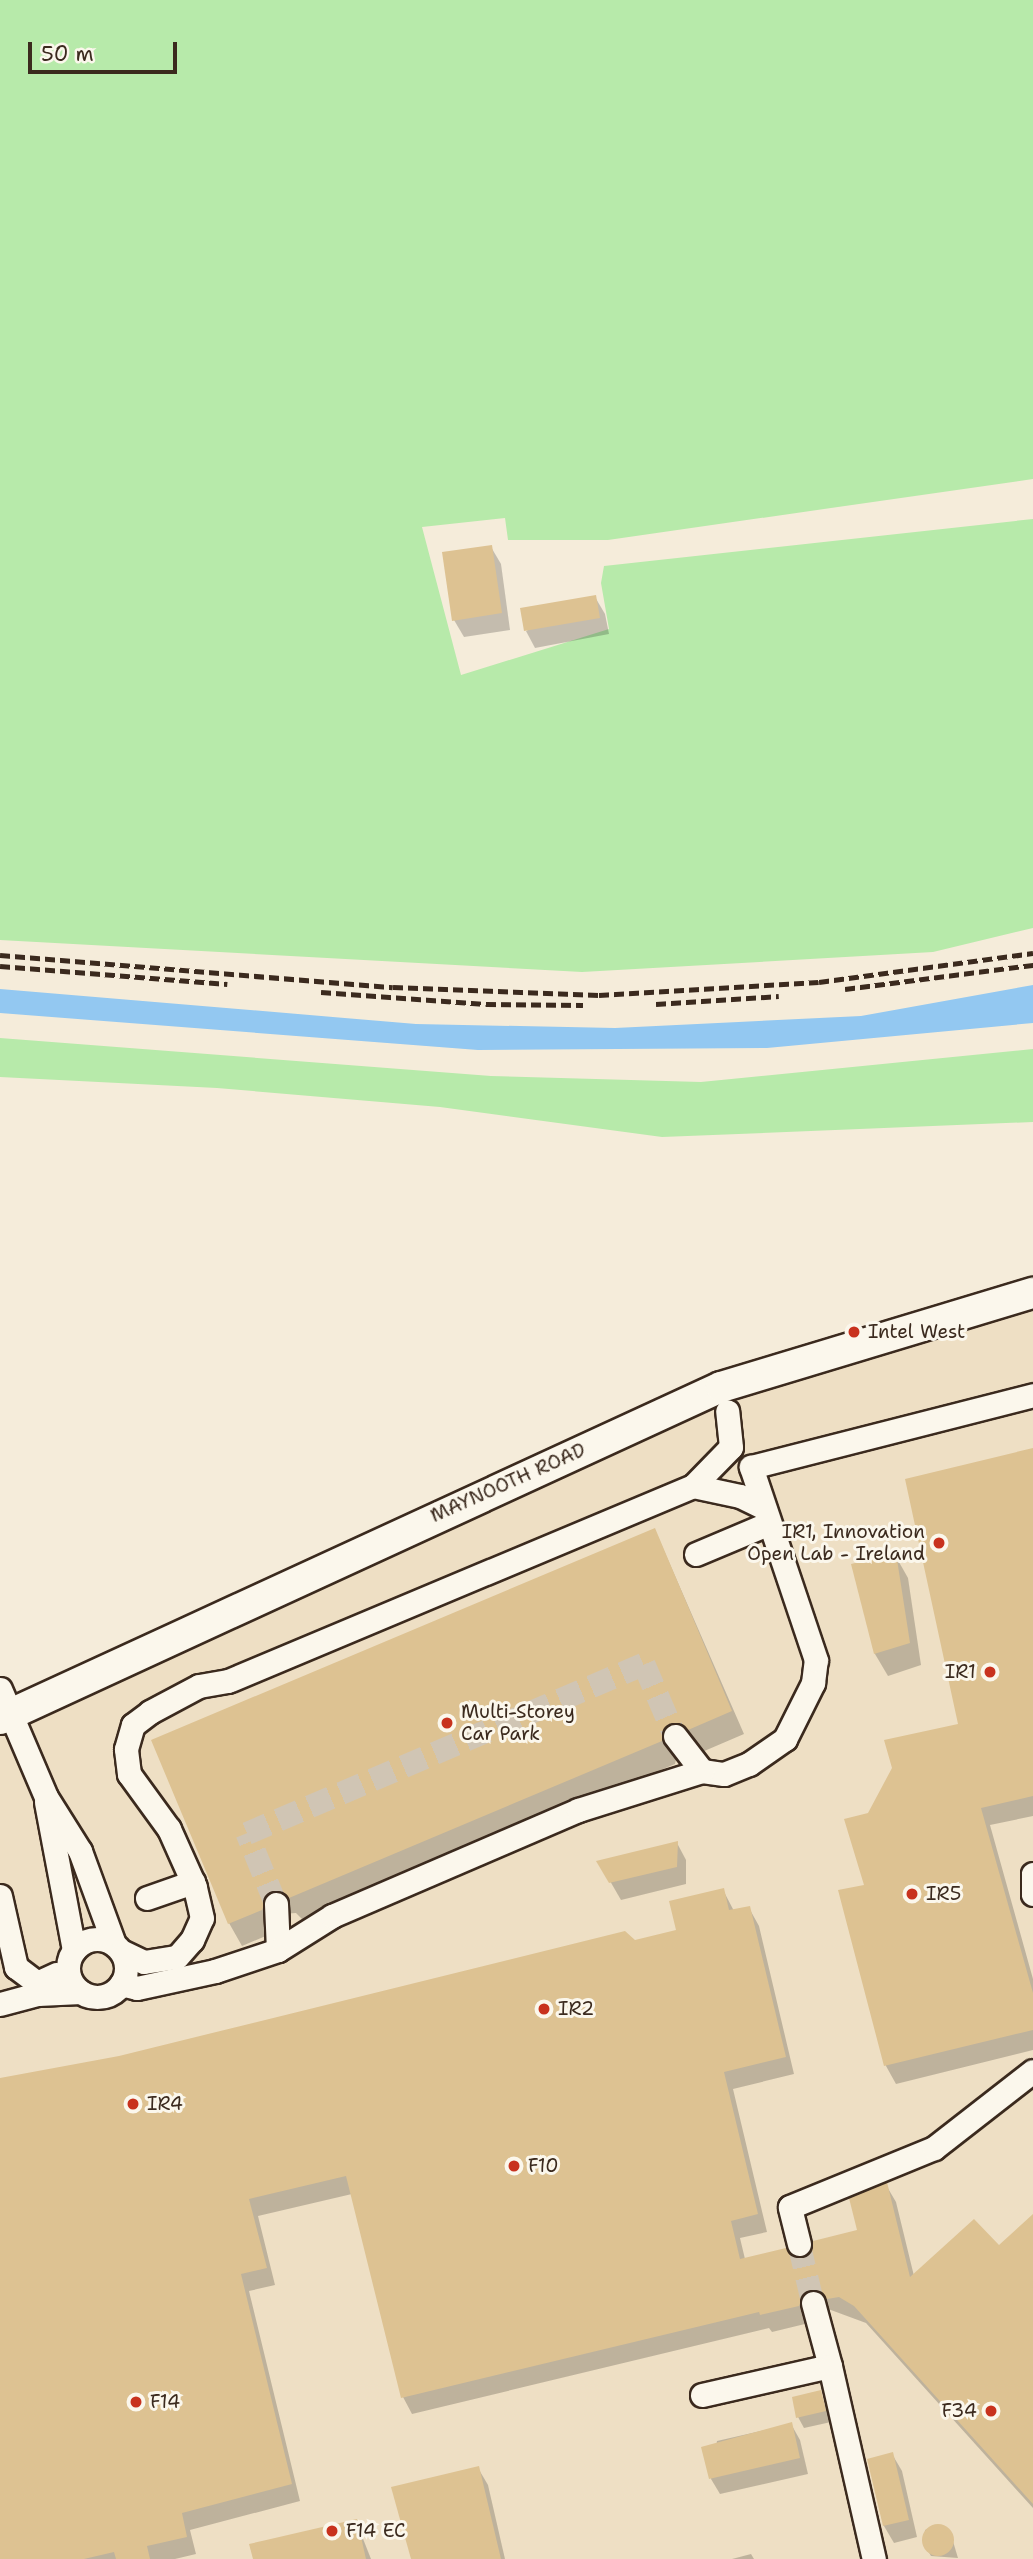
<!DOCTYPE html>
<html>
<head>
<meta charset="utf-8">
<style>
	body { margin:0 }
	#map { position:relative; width:1033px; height:2559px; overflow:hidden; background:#f5ecda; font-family:"Shantell Sans",sans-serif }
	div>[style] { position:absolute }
	.built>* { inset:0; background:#eedfc4 }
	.green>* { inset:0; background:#b7eaaa }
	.water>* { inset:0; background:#93c8f1 }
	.shadow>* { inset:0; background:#0003 }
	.building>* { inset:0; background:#ddc292 }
	.round { border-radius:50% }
	.minor-tunnel>* { height:23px; margin-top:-11.5px; transform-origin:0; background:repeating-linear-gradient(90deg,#d0c5b4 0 23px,transparent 0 34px) }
	.roads { filter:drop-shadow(2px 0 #3b2a1e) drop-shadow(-2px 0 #3b2a1e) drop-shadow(0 2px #3b2a1e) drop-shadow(0 -2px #3b2a1e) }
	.minor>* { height:23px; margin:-11.5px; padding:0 11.5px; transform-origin:11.5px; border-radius:11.5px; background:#fbf7ec }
	.minor>.ring { margin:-11.5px; padding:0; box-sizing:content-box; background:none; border:23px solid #fbf7ec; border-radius:50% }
	.major>* { height:30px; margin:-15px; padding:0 15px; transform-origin:15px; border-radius:15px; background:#fbf7ec }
	.rail>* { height:5px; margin-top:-2.5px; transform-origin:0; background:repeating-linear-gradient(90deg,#3b2a1e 0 10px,transparent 0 15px) }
	.dots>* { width:19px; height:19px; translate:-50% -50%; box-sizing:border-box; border:4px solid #fbf7ec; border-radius:50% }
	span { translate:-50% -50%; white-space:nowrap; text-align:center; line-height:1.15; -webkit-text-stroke:6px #fbf7ec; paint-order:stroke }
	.poi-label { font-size:19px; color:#3b2a1e }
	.left { translate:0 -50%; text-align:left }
	.right { translate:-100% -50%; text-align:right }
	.street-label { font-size:19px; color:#3b2a1e }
	.scale { position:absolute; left:28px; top:42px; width:149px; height:32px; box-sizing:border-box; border:4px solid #3b2a1e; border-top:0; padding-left:9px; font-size:21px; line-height:24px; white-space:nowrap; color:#3b2a1e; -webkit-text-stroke:5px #fbf7ec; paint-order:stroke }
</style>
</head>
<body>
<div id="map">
	<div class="built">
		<i style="clip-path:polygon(1033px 1289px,1033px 2559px,0 2559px,0 1726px,718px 1381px)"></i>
	</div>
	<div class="green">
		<i style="clip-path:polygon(0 0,1033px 0,1033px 479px,608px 540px,508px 540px,505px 518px,422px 527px,461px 675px,609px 629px,601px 583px,604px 566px,1033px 519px,1033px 928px,933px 952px,582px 972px,0 940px)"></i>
		<i style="clip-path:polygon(0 1038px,491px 1076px,701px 1082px,1033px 1049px,1033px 1122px,662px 1137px,440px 1107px,217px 1088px,0 1077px)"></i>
	</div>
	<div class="water">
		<i style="clip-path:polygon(1033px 985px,1033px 1023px,767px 1048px,478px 1050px,0 1013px,0 989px,416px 1024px,615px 1028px,861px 1016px)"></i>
	</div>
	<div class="shadow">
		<i style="clip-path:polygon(491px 547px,501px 564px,510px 630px,464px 637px,454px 620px)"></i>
		<i style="clip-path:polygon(595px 597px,605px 614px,609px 634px,535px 648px,526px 631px)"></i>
		<i style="clip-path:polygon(1033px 1450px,1033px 1816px,990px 1825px,1033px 1979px,1033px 2050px,896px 2084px,886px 2066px,840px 1892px,867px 1887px,869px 1815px,960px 1725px)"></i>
		<i style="clip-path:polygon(655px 1530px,744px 1734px,702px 1752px,694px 1745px,679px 1747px,675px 1764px,303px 1920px,296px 1913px,282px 1914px,275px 1932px,242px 1946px,229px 1923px)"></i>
		<i style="clip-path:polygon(895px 1555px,908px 1578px,921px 1665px,888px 1676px,875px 1654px,853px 1565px)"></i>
		<i style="clip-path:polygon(677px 1843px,686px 1860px,686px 1884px,621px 1900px,599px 1862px)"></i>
		<i style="clip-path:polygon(723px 1890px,734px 1911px,749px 1908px,759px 1926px,794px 2074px,733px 2089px,767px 2232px,740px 2238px,745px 2259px,804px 2259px,859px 2232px,886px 2185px,896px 2202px,914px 2276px,998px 2248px,1033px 2217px,1033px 2508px,866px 2323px,820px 2306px,809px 2323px,772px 2332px,769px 2328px,412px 2414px,403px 2397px,352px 2194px,258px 2216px,275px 2285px,249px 2291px,300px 2501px,190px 2530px,196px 2554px,175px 2559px,0 2559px,0 2080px,119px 2058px,678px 1932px)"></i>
		<i style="clip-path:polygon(820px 2392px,831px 2422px,804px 2428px,798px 2417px)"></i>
		<i style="clip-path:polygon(791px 2424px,800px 2440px,808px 2474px,720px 2494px,711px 2479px,717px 2441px)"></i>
		<i style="clip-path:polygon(892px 2454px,902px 2471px,917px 2537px,894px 2543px,884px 2526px,869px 2460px)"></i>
		<i style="clip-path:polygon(478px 2468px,488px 2485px,505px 2559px,413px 2559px)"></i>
		<i style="clip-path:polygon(356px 2521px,371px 2559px,254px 2559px)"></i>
		<i style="clip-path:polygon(934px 2526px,943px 2527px,952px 2538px,958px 2558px,931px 2556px,924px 2544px,925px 2530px)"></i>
		<i style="clip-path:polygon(751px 2554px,754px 2559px,732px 2559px)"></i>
	</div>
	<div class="building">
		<i style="clip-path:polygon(492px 545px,502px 613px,452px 621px,442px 552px)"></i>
		<i style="clip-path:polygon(596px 595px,600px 618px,524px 631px,520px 608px)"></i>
		<i style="clip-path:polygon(1033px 1448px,1033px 1796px,981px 1808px,1033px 1993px,1033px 2030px,884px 2066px,838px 1890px,864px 1885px,844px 1819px,868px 1813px,892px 1768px,884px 1740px,958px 1724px,905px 1479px)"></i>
		<i style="clip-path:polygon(655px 1528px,732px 1711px,688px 1730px,680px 1723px,667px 1725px,662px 1741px,289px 1898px,282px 1891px,269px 1892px,262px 1910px,228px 1924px,151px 1740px)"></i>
		<i style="clip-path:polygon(896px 1553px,910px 1643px,874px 1654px,851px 1564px)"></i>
		<i style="clip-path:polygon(678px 1841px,677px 1867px,609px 1883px,596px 1861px)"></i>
		<i style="clip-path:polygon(724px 1888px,729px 1910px,750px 1906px,786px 2057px,724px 2072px,758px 2214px,731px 2221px,740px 2259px,786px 2248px,794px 2257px,803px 2257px,813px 2241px,857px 2230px,849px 2198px,887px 2182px,910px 2277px,974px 2219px,999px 2245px,1033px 2214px,1033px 2504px,854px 2306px,839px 2297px,827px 2299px,816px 2289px,804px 2293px,799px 2306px,760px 2315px,759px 2312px,401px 2398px,346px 2176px,249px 2199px,267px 2268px,241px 2274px,292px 2484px,182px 2513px,187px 2537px,147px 2546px,150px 2559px,116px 2559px,114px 2552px,84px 2559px,0 2559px,0 2078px,119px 2056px,625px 1931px,635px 1940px,676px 1930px,669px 1901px)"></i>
		<i style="clip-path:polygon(821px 2390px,826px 2411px,796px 2418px,792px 2397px)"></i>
		<i style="clip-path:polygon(792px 2422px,800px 2458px,709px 2479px,701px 2447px)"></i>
		<i style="clip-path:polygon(893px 2452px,909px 2520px,883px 2526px,867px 2459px)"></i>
		<i style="clip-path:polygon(479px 2466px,501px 2559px,411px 2559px,391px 2487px)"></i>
		<i style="clip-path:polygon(357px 2519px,366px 2559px,253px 2559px,249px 2544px)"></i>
		<i class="round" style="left:922px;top:2524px;width:32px;height:32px"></i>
	</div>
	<div class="minor-tunnel">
		<i style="left:276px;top:1904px;width:77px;rotate:-112.2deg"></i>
		<i style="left:247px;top:1833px;width:431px;rotate:-23.1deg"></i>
		<i style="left:644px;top:1664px;width:78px;rotate:66.7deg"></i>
		<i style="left:799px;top:2244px;width:61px;rotate:76.7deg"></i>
	</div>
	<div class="roads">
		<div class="minor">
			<i style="left:693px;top:1486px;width:54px;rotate:-45.7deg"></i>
			<i style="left:731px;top:1447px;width:36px;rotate:-96deg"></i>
			<i style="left:696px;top:1554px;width:77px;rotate:-22.9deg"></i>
			<i style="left:0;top:1689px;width:117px;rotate:66.9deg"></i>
			<i style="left:46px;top:1797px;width:64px;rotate:57.8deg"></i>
			<i style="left:80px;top:1851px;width:99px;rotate:69.9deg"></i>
			<i style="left:675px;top:1736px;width:44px;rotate:52.4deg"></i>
			<i style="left:702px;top:1771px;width:22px;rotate:8deg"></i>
			<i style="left:724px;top:1774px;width:27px;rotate:-22deg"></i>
			<i style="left:749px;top:1764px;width:44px;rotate:-34.8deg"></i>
			<i style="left:785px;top:1739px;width:63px;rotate:-63.4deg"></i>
			<i style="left:813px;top:1683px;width:23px;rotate:-83deg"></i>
			<i style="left:816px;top:1660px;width:204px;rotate:-108.6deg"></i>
			<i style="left:751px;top:1467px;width:291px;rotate:-14.3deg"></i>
			<i style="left:46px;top:1802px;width:151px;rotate:79.3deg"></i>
			<i style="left:1033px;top:1874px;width:20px;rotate:90deg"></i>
			<i style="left:0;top:1896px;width:73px;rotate:77.3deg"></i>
			<i style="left:16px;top:1967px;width:26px;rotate:37deg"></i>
			<i style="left:37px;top:1983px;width:21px;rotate:-25deg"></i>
			<i style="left:147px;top:1898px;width:49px;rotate:-19.2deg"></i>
			<i style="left:276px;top:1904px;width:46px;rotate:87.5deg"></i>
			<i class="ring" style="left:68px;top:1939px;width:35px;height:35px"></i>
			<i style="left:121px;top:1951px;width:25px;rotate:26deg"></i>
			<i style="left:144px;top:1962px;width:33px;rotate:-9deg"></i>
			<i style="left:177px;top:1957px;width:23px;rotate:-49deg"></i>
			<i style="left:192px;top:1940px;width:24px;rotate:-66deg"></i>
			<i style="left:202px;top:1918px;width:32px;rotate:-103deg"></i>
			<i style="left:195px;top:1887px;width:64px;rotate:-114.1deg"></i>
			<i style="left:169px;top:1829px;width:68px;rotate:-126deg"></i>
			<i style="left:129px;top:1774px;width:25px;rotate:-97deg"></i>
			<i style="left:126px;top:1749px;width:25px;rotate:-74deg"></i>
			<i style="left:133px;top:1725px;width:21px;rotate:-37deg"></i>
			<i style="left:150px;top:1712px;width:55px;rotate:-28deg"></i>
			<i style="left:199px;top:1686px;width:29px;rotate:-10deg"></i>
			<i style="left:228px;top:1681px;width:504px;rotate:-22.75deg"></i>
			<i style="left:693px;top:1486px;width:48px;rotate:12deg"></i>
			<i style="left:740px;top:1496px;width:25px;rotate:26deg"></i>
			<i style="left:121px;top:1984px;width:16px;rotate:14deg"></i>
			<i style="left:137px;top:1988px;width:80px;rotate:-12.3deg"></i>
			<i style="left:215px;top:1971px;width:66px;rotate:-18.4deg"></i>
			<i style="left:278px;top:1950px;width:64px;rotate:-32.2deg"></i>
			<i style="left:332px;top:1916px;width:268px;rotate:-23.3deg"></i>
			<i style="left:578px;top:1810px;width:130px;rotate:-17.5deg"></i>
			<i style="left:0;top:2004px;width:39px;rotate:-15deg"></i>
			<i style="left:38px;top:1994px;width:43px;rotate:-2.7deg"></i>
			<i style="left:799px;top:2244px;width:38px;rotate:-104deg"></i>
			<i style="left:790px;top:2207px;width:156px;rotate:-22.3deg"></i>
			<i style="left:934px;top:2148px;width:125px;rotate:-37.9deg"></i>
			<i style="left:813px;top:2303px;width:65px;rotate:74.9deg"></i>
			<i style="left:702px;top:2395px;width:131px;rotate:-12.8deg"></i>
			<i style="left:830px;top:2366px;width:198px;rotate:77.2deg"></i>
		</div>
		<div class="major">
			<i style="left:0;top:1719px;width:794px;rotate:-24.72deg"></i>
			<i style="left:721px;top:1387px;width:326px;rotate:-16.8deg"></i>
		</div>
	</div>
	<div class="rail">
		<i style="left:0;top:955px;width:394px;rotate:4.7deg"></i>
		<i style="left:393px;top:987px;width:206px;rotate:2.2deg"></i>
		<i style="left:599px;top:995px;width:220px;rotate:-3.4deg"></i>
		<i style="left:819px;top:982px;width:216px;rotate:-7.7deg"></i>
		<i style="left:0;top:966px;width:228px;rotate:4.5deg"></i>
		<i style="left:845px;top:989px;width:190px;rotate:-7.3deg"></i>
		<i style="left:321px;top:992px;width:165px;rotate:4.2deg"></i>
		<i style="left:486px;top:1004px;width:97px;rotate:0.6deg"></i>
		<i style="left:656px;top:1004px;width:123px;rotate:-3.7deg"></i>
	</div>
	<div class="dots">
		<i style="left:854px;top:1332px;background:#c8321e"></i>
		<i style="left:939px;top:1543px;background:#c8321e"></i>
		<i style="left:990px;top:1672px;background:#c8321e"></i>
		<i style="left:447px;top:1723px;background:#c8321e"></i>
		<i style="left:912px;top:1894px;background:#c8321e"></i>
		<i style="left:544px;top:2009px;background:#c8321e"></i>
		<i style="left:133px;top:2104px;background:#c8321e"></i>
		<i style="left:514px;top:2166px;background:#c8321e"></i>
		<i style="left:136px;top:2402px;background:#c8321e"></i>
		<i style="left:991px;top:2411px;background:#c8321e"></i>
		<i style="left:332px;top:2531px;background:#c8321e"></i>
	</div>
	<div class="poi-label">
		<span class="left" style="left:868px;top:1332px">Intel West</span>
		<span class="right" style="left:925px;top:1543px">IR1, Innovation<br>Open Lab - Ireland</span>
		<span class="right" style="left:976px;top:1672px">IR1</span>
		<span class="left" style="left:461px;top:1723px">Multi-Storey<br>Car Park</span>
		<span class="left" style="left:926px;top:1894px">IR5</span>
		<span class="left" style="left:558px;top:2009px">IR2</span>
		<span class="left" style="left:147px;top:2104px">IR4</span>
		<span class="left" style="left:528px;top:2166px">F10</span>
		<span class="left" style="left:150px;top:2402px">F14</span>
		<span class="right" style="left:977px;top:2411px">F34</span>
		<span class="left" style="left:346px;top:2531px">F14 EC</span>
	</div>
	<div class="street-label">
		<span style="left:508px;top:1483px;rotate:-24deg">MAYNOOTH ROAD</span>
	</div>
	<div class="scale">50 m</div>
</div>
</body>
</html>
